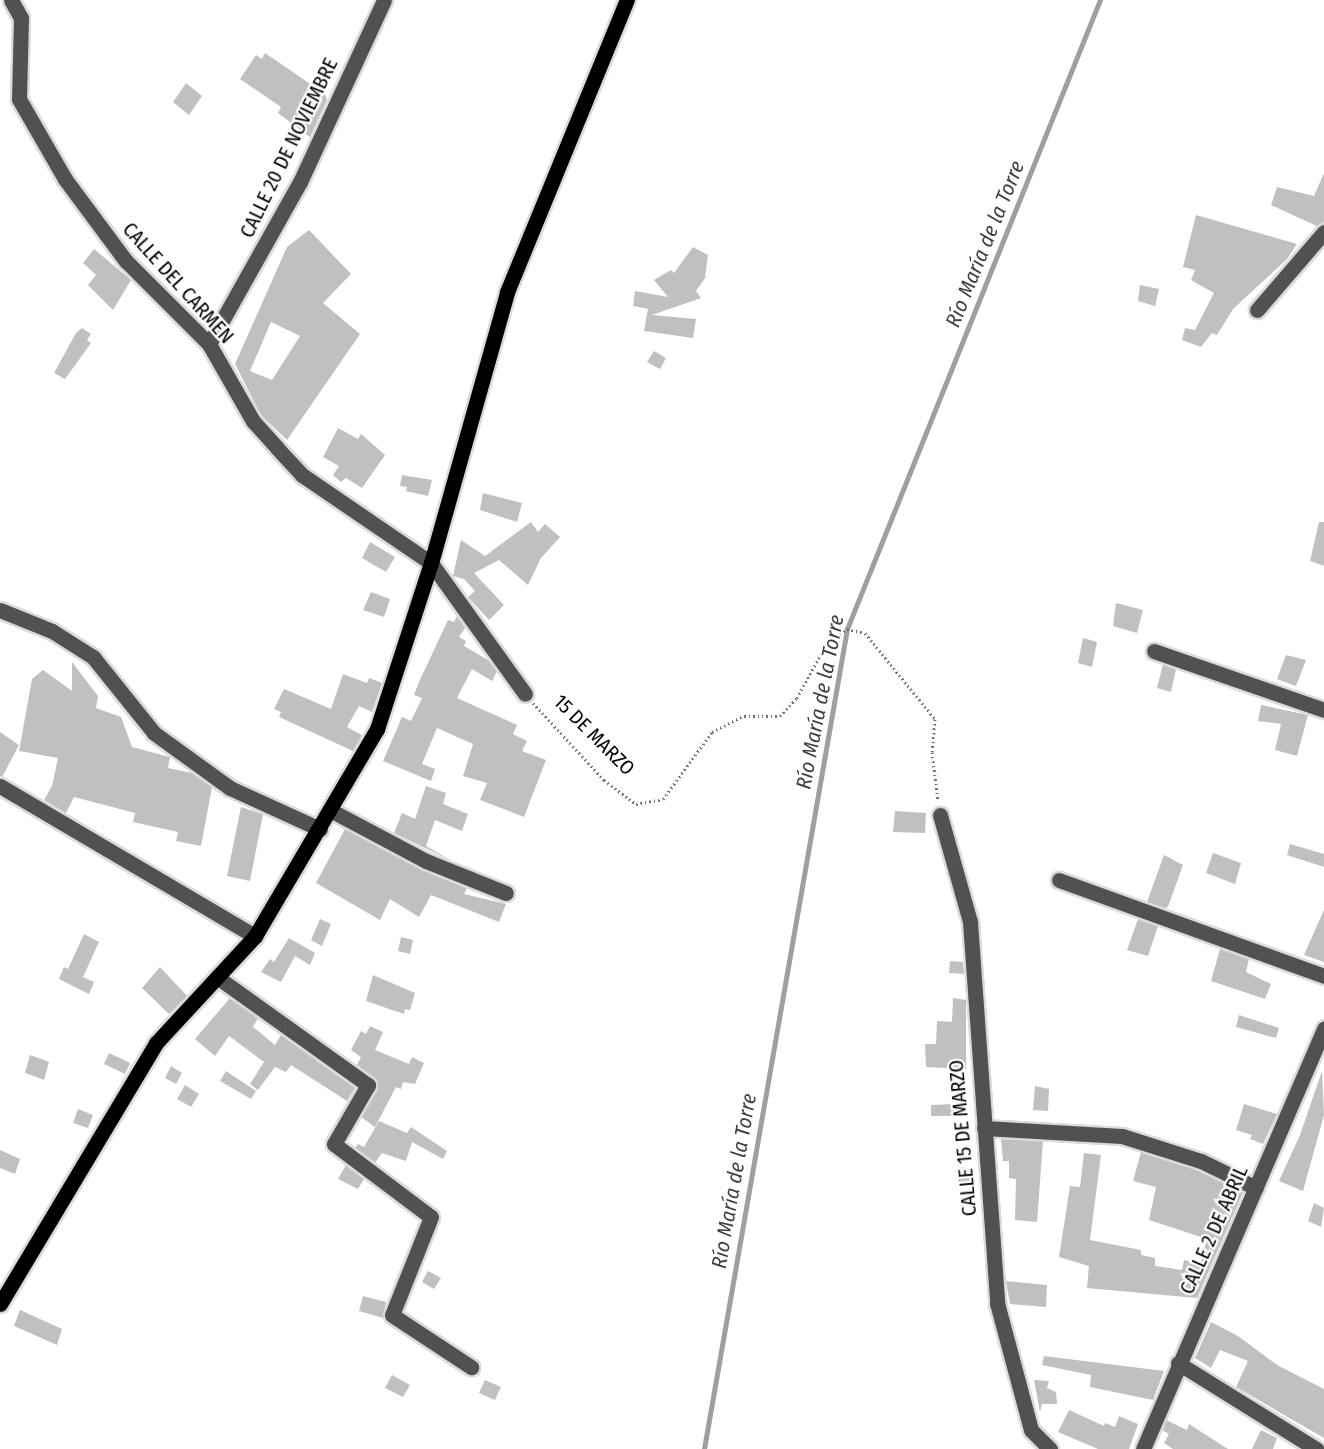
<!DOCTYPE html>
<html>
<head>
<meta charset="utf-8">
<style>
	body { margin:0 }
	#map { position:relative; width:1324px; height:1449px; overflow:hidden; background:#fff; font-family:"Fira Sans Condensed",sans-serif }
	div>[style] { position:absolute }
	.stream>* { height:4.5px; margin:-2.25px; padding:0 2.25px; transform-origin:2.25px; border-radius:2.25px; background:#9f9f9f }
	.building>* { inset:0; background:#c0c0c0 }
	.path>* { height:3px; margin-top:-1.5px; transform-origin:0; background:repeating-linear-gradient(90deg,#737373 0 1.5px,transparent 0 4.5px) }
	.roads { filter:drop-shadow(2px 0 #dbdbdb) drop-shadow(-2px 0 #dbdbdb) drop-shadow(0 2px #dbdbdb) drop-shadow(0 -2px #dbdbdb) }
	.minor>* { height:15px; margin:-7.5px; padding:0 7.5px; transform-origin:7.5px; border-radius:7.5px; background:#515151 }
	.major>* { height:15px; margin:-7.5px; padding:0 7.5px; transform-origin:7.5px; border-radius:7.5px; background:#000 }
	span { translate:-50% -50%; white-space:nowrap; text-align:center; line-height:1.15; -webkit-text-stroke:4.5px #fff; paint-order:stroke }
	.street-label { font-size:20px; color:#000 }
	.water-label { font-size:21px; color:#404040; font-style:italic }
</style>
</head>
<body>
<div id="map">
	<div class="stream">
		<i style="left:704px;top:1449px;width:832px;rotate:-80.11deg"></i>
		<i style="left:847px;top:629px;width:678px;rotate:-68.09deg"></i>
	</div>
	<div class="building">
		<i style="clip-path:polygon(265px 53px,325px 94px,327px 100px,310px 137px,278px 113px,281px 107px,240px 79px,256px 55px,262px 59px)"></i>
		<i style="clip-path:polygon(186px 83px,202px 96px,189px 115px,173px 102px)"></i>
		<i style="clip-path:polygon(1324px 173px,1324px 222px,1317px 226px,1271px 205px,1277px 187px,1314px 196px)"></i>
		<i style="clip-path:polygon(1196px 215px,1297px 244px,1287px 259px,1233px 309px,1217px 335px,1212px 333px,1201px 347px,1182px 340px,1185px 328px,1195px 330px,1214px 293px,1191px 280px,1195px 270px,1183px 267px)"></i>
		<i style="clip-path:polygon(evenodd,309px 230px,351px 274px,323px 303px,360px 334px,287px 440px,261px 415px,235px 364px,287px 247px,309px 230px,271px 322px,300px 336px,272px 380px,250px 371px,271px 322px)"></i>
		<i style="clip-path:polygon(693px 247px,708px 255px,705px 278px,696px 291px,701px 298px,652px 315px,696px 319px,693px 338px,644px 331px,648px 309px,633px 306px,635px 291px,668px 297px,654px 280px,671px 270px,674px 273px)"></i>
		<i style="clip-path:polygon(94px 249px,131px 280px,113px 310px,88px 285px,96px 275px,83px 263px)"></i>
		<i style="clip-path:polygon(1140px 285px,1159px 289px,1155px 306px,1138px 301px)"></i>
		<i style="clip-path:polygon(82px 328px,91px 334px,87px 340px,91px 343px,65px 379px,54px 373px,76px 333px)"></i>
		<i style="clip-path:polygon(654px 351px,666px 358px,660px 369px,647px 362px)"></i>
		<i style="clip-path:polygon(338px 428px,358px 439px,361px 434px,385px 455px,362px 488px,346px 478px,341px 482px,333px 475px,339px 466px,323px 457px)"></i>
		<i style="clip-path:polygon(402px 475px,432px 480px,428px 496px,406px 491px,407px 487px,400px 486px)"></i>
		<i style="clip-path:polygon(483px 493px,522px 503px,517px 522px,480px 510px)"></i>
		<i style="clip-path:polygon(531px 522px,538px 532px,545px 524px,560px 537px,541px 558px,528px 585px,499px 560px,474px 573px,504px 605px,489px 620px,468px 597px,475px 591px,464px 579px,453px 576px,461px 540px,485px 556px)"></i>
		<i style="clip-path:polygon(1319px 522px,1324px 522px,1324px 566px,1310px 561px)"></i>
		<i style="clip-path:polygon(370px 542px,395px 557px,386px 572px,362px 558px)"></i>
		<i style="clip-path:polygon(371px 592px,390px 599px,384px 617px,363px 610px)"></i>
		<i style="clip-path:polygon(1116px 603px,1143px 610px,1137px 633px,1113px 626px)"></i>
		<i style="clip-path:polygon(457px 616px,465px 628px,459px 637px,466px 641px,464px 646px,488px 660px,497px 671px,492px 681px,472px 669px,457px 698px,517px 725px,513px 734px,527px 741px,522px 751px,546px 760px,524px 817px,480px 800px,487px 783px,463px 776px,473px 744px,437px 728px,422px 764px,435px 769px,431px 781px,383px 761px,402px 717px,411px 721px,422px 698px,414px 695px,419px 682px,448px 620px,454px 622px)"></i>
		<i style="clip-path:polygon(1083px 638px,1097px 642px,1092px 667px,1078px 663px)"></i>
		<i style="clip-path:polygon(1286px 655px,1306px 660px,1296px 686px,1277px 679px)"></i>
		<i style="clip-path:polygon(72px 662px,98px 696px,96px 708px,121px 717px,132px 747px,170px 757px,168px 768px,192px 773px,212px 787px,201px 846px,176px 841px,178px 832px,133px 822px,135px 813px,74px 797px,66px 813px,44px 800px,52px 786px,58px 758px,19px 751px,32px 679px,43px 670px,72px 691px)"></i>
		<i style="clip-path:polygon(1163px 664px,1176px 669px,1171px 692px,1157px 688px)"></i>
		<i style="clip-path:polygon(343px 674px,367px 683px,369px 678px,382px 683px,372px 712px,359px 706px,347px 727px,362px 735px,353px 751px,279px 717px,281px 712px,274px 709px,284px 689px,331px 709px)"></i>
		<i style="clip-path:polygon(1261px 705px,1308px 715px,1297px 756px,1275px 750px,1281px 724px,1258px 721px)"></i>
		<i style="clip-path:polygon(0 732px,19px 745px,2px 777px,0 776px)"></i>
		<i style="clip-path:polygon(426px 786px,446px 793px,443px 804px,468px 814px,462px 831px,435px 820px,426px 846px,452px 861px,394px 833px,402px 813px,415px 819px)"></i>
		<i style="clip-path:polygon(241px 807px,263px 814px,250px 881px,227px 876px)"></i>
		<i style="clip-path:polygon(895px 811px,926px 813px,925px 833px,893px 832px)"></i>
		<i style="clip-path:polygon(345px 829px,422px 870px,467px 888px,464px 894px,506px 904px,499px 922px,431px 895px,419px 917px,390px 899px,380px 920px,316px 883px)"></i>
		<i style="clip-path:polygon(1290px 844px,1324px 854px,1324px 867px,1287px 855px)"></i>
		<i style="clip-path:polygon(1213px 853px,1241px 863px,1235px 884px,1206px 873px)"></i>
		<i style="clip-path:polygon(1164px 855px,1183px 865px,1168px 907px,1165px 908px,1147px 902px)"></i>
		<i style="clip-path:polygon(1324px 910px,1324px 962px,1304px 955px)"></i>
		<i style="clip-path:polygon(320px 919px,331px 924px,322px 946px,311px 940px)"></i>
		<i style="clip-path:polygon(1138px 919px,1158px 926px,1148px 956px,1127px 950px)"></i>
		<i style="clip-path:polygon(84px 934px,99px 942px,83px 977px,94px 982px,89px 994px,59px 979px,64px 967px,68px 969px)"></i>
		<i style="clip-path:polygon(401px 937px,413px 940px,410px 954px,398px 951px)"></i>
		<i style="clip-path:polygon(289px 938px,315px 953px,310px 965px,295px 956px,281px 982px,261px 972px,270px 959px,274px 962px)"></i>
		<i style="clip-path:polygon(1220px 949px,1249px 959px,1246px 972px,1271px 984px,1265px 999px,1211px 981px)"></i>
		<i style="clip-path:polygon(950px 961px,963px 962px,964px 974px,949px 973px)"></i>
		<i style="clip-path:polygon(160px 967px,187px 996px,169px 1014px,142px 988px)"></i>
		<i style="clip-path:polygon(373px 975px,415px 993px,410px 1010px,405px 1009px,404px 1014px,366px 1001px)"></i>
		<i style="clip-path:polygon(230px 998px,258px 1018px,253px 1027px,275px 1045px,281px 1035px,355px 1088px,347px 1101px,291px 1065px,286px 1072px,275px 1067px,258px 1090px,250px 1084px,264px 1062px,229px 1036px,215px 1056px,195px 1039px)"></i>
		<i style="clip-path:polygon(953px 998px,966px 1000px,966px 1069px,926px 1067px,925px 1044px,936px 1044px,937px 1021px,952px 1022px)"></i>
		<i style="clip-path:polygon(1239px 1015px,1279px 1028px,1276px 1038px,1236px 1027px)"></i>
		<i style="clip-path:polygon(370px 1026px,383px 1032px,375px 1050px,409px 1064px,412px 1057px,424px 1063px,415px 1084px,403px 1082px,401px 1089px,396px 1087px,375px 1127px,361px 1117px,376px 1090px,377px 1081px,357px 1065px,361px 1057px,351px 1050px,361px 1031px,366px 1034px)"></i>
		<i style="clip-path:polygon(109px 1053px,130px 1063px,125px 1074px,104px 1064px)"></i>
		<i style="clip-path:polygon(30px 1055px,49px 1062px,44px 1080px,25px 1073px)"></i>
		<i style="clip-path:polygon(171px 1066px,182px 1073px,176px 1084px,165px 1078px)"></i>
		<i style="clip-path:polygon(226px 1071px,256px 1091px,251px 1099px,220px 1081px)"></i>
		<i style="clip-path:polygon(1322px 1071px,1324px 1115px,1303px 1191px,1279px 1181px,1300px 1135px)"></i>
		<i style="clip-path:polygon(185px 1085px,199px 1094px,191px 1107px,177px 1099px)"></i>
		<i style="clip-path:polygon(1035px 1086px,1049px 1089px,1048px 1111px,1033px 1110px)"></i>
		<i style="clip-path:polygon(953px 1104px,954px 1116px,931px 1116px,931px 1105px)"></i>
		<i style="clip-path:polygon(1244px 1104px,1277px 1114px,1263px 1144px,1250px 1139px,1252px 1135px,1236px 1130px)"></i>
		<i style="clip-path:polygon(78px 1109px,93px 1115px,88px 1128px,73px 1123px)"></i>
		<i style="clip-path:polygon(379px 1121px,407px 1133px,411px 1127px,447px 1151px,443px 1159px,412px 1142px,406px 1161px,382px 1153px,375px 1163px,355px 1148px,358px 1144px,364px 1147px)"></i>
		<i style="clip-path:polygon(1001px 1139px,1043px 1141px,1037px 1222px,1015px 1220px,1016px 1179px,1009px 1178px,1009px 1161px,1003px 1161px)"></i>
		<i style="clip-path:polygon(0 1150px,20px 1159px,15px 1174px,0 1168px)"></i>
		<i style="clip-path:polygon(1141px 1152px,1197px 1170px,1243px 1192px,1197px 1298px,1087px 1288px,1089px 1266px,1059px 1257px,1070px 1186px,1080px 1187px,1084px 1153px,1101px 1155px,1090px 1240px,1141px 1250px,1141px 1255px,1155px 1258px,1155px 1266px,1182px 1270px,1184px 1260px,1200px 1264px,1207px 1239px,1149px 1220px,1156px 1187px,1133px 1181px)"></i>
		<i style="clip-path:polygon(346px 1165px,364px 1179px,358px 1189px,338px 1179px)"></i>
		<i style="clip-path:polygon(961px 1167px,974px 1170px,970px 1185px,958px 1182px)"></i>
		<i style="clip-path:polygon(1314px 1203px,1324px 1208px,1321px 1227px,1308px 1221px)"></i>
		<i style="clip-path:polygon(428px 1271px,441px 1278px,434px 1289px,422px 1282px)"></i>
		<i style="clip-path:polygon(1006px 1281px,1047px 1285px,1046px 1307px,1010px 1304px)"></i>
		<i style="clip-path:polygon(363px 1296px,386px 1302px,383px 1318px,359px 1311px)"></i>
		<i style="clip-path:polygon(20px 1310px,62px 1329px,57px 1345px,14px 1326px)"></i>
		<i style="clip-path:polygon(1211px 1322px,1238px 1336px,1277px 1365px,1324px 1389px,1324px 1438px,1236px 1387px,1248px 1361px,1220px 1350px,1211px 1368px,1195px 1358px)"></i>
		<i style="clip-path:polygon(1044px 1356px,1164px 1371px,1153px 1400px,1090px 1387px,1091px 1375px,1042px 1365px)"></i>
		<i style="clip-path:polygon(392px 1375px,410px 1385px,403px 1397px,385px 1388px)"></i>
		<i style="clip-path:polygon(485px 1380px,501px 1387px,495px 1400px,479px 1393px)"></i>
		<i style="clip-path:polygon(1034px 1380px,1049px 1381px,1047px 1388px,1056px 1392px,1057px 1404px,1042px 1404px,1040px 1412px)"></i>
		<i style="clip-path:polygon(1069px 1410px,1104px 1426px,1105px 1423px,1115px 1427px,1119px 1416px,1138px 1424px,1129px 1449px,1098px 1449px,1058px 1432px)"></i>
		<i style="clip-path:polygon(1166px 1420px,1187px 1430px,1189px 1424px,1228px 1449px,1173px 1449px,1164px 1443px,1169px 1434px,1162px 1430px)"></i>
		<i style="clip-path:polygon(1261px 1430px,1277px 1438px,1273px 1449px,1252px 1449px)"></i>
	</div>
	<div class="path">
		<i style="left:533px;top:703px;width:105px;rotate:47.3deg"></i>
		<i style="left:604px;top:780px;width:40px;rotate:37deg"></i>
		<i style="left:636px;top:804px;width:27px;rotate:-10deg"></i>
		<i style="left:663px;top:799px;width:83px;rotate:-53.8deg"></i>
		<i style="left:712px;top:732px;width:36px;rotate:-27deg"></i>
		<i style="left:744px;top:716px;width:36px"></i>
		<i style="left:780px;top:716px;width:25px;rotate:-47deg"></i>
		<i style="left:797px;top:698px;width:65px;rotate:-61.5deg"></i>
		<i style="left:828px;top:641px;width:22px;rotate:-32deg"></i>
		<i style="left:847px;top:629px;width:18px;rotate:13deg"></i>
		<i style="left:865px;top:633px;width:111px;rotate:50.9deg"></i>
		<i style="left:935px;top:719px;width:33px;rotate:95deg"></i>
		<i style="left:932px;top:752px;width:49px;rotate:83deg"></i>
	</div>
	<div class="roads">
		<div class="minor">
			<i style="left:11px;top:0;width:21px;rotate:61deg"></i>
			<i style="left:21px;top:18px;width:81px;rotate:91.4deg"></i>
			<i style="left:19px;top:99px;width:92px;rotate:60.1deg"></i>
			<i style="left:65px;top:179px;width:102px;rotate:53.4deg"></i>
			<i style="left:126px;top:261px;width:117px;rotate:45deg"></i>
			<i style="left:209px;top:344px;width:89px;rotate:60.3deg"></i>
			<i style="left:253px;top:421px;width:36px;rotate:48deg"></i>
			<i style="left:277px;top:448px;width:37px;rotate:47deg"></i>
			<i style="left:302px;top:475px;width:156px;rotate:34.3deg"></i>
			<i style="left:431px;top:563px;width:161px;rotate:54.3deg"></i>
			<i style="left:1257px;top:310px;width:103px;rotate:-49.3deg"></i>
			<i style="left:209px;top:344px;width:186px;rotate:-60.7deg"></i>
			<i style="left:300px;top:182px;width:200px;rotate:-65.2deg"></i>
			<i style="left:0;top:610px;width:56px;rotate:22deg"></i>
			<i style="left:52px;top:631px;width:49px;rotate:32.4deg"></i>
			<i style="left:93px;top:657px;width:97px;rotate:51.2deg"></i>
			<i style="left:154px;top:733px;width:94px;rotate:35.9deg"></i>
			<i style="left:230px;top:788px;width:99px;rotate:24.5deg"></i>
			<i style="left:1154px;top:651px;width:180px;rotate:19.1deg"></i>
			<i style="left:0;top:786px;width:296px;rotate:30.5deg"></i>
			<i style="left:330px;top:810px;width:109px;rotate:28deg"></i>
			<i style="left:426px;top:861px;width:86px;rotate:21.8deg"></i>
			<i style="left:940px;top:815px;width:111px;rotate:74.3deg"></i>
			<i style="left:970px;top:922px;width:382px;rotate:85.9deg"></i>
			<i style="left:997px;top:1303px;width:131px;rotate:75deg"></i>
			<i style="left:1031px;top:1430px;width:27px;rotate:45deg"></i>
			<i style="left:1059px;top:880px;width:282px;rotate:19.9deg"></i>
			<i style="left:217px;top:977px;width:186px;rotate:35.6deg"></i>
			<i style="left:368px;top:1085px;width:68px;rotate:120deg"></i>
			<i style="left:334px;top:1144px;width:121px;rotate:37deg"></i>
			<i style="left:431px;top:1217px;width:105px;rotate:111.7deg"></i>
			<i style="left:392px;top:1315px;width:95px;rotate:33.4deg"></i>
			<i style="left:984px;top:1128px;width:138px;rotate:3.3deg"></i>
			<i style="left:1122px;top:1136px;width:83px;rotate:17.6deg"></i>
			<i style="left:1201px;top:1161px;width:61px;rotate:26.1deg"></i>
			<i style="left:1178px;top:1363px;width:163px;rotate:31.9deg"></i>
			<i style="left:1143px;top:1449px;width:458px;rotate:-66.7deg"></i>
		</div>
		<div class="major">
			<i style="left:0;top:1304px;width:304px;rotate:-59.1deg"></i>
			<i style="left:156px;top:1043px;width:146px;rotate:-47.2deg"></i>
			<i style="left:255px;top:936px;width:240px;rotate:-59.5deg"></i>
			<i style="left:377px;top:729px;width:175px;rotate:-72deg"></i>
			<i style="left:431px;top:563px;width:281px;rotate:-74.3deg"></i>
			<i style="left:507px;top:292px;width:316px;rotate:-67.7deg"></i>
		</div>
	</div>
	<div class="street-label">
		<span style="left:289px;top:148px;rotate:-64deg">CALLE 20 DE NOVIEMBRE</span>
		<span style="left:178px;top:283px;rotate:48deg">CALLE DEL CARMEN</span>
		<span style="left:594px;top:735px;rotate:45deg">15 DE MARZO</span>
		<span style="left:963px;top:1138px;rotate:-95deg">CALLE 15 DE MARZO</span>
		<span style="left:1214px;top:1230px;rotate:-66deg">CALLE 2 DE ABRIL</span>
	</div>
	<div class="water-label">
		<span style="left:985px;top:244px;rotate:-68deg">Río María de la Torre</span>
		<span style="left:820px;top:702px;rotate:-79deg">Río María de la Torre</span>
		<span style="left:734px;top:1181px;rotate:-80deg">Río María de la Torre</span>
	</div>
</div>
</body>
</html>
